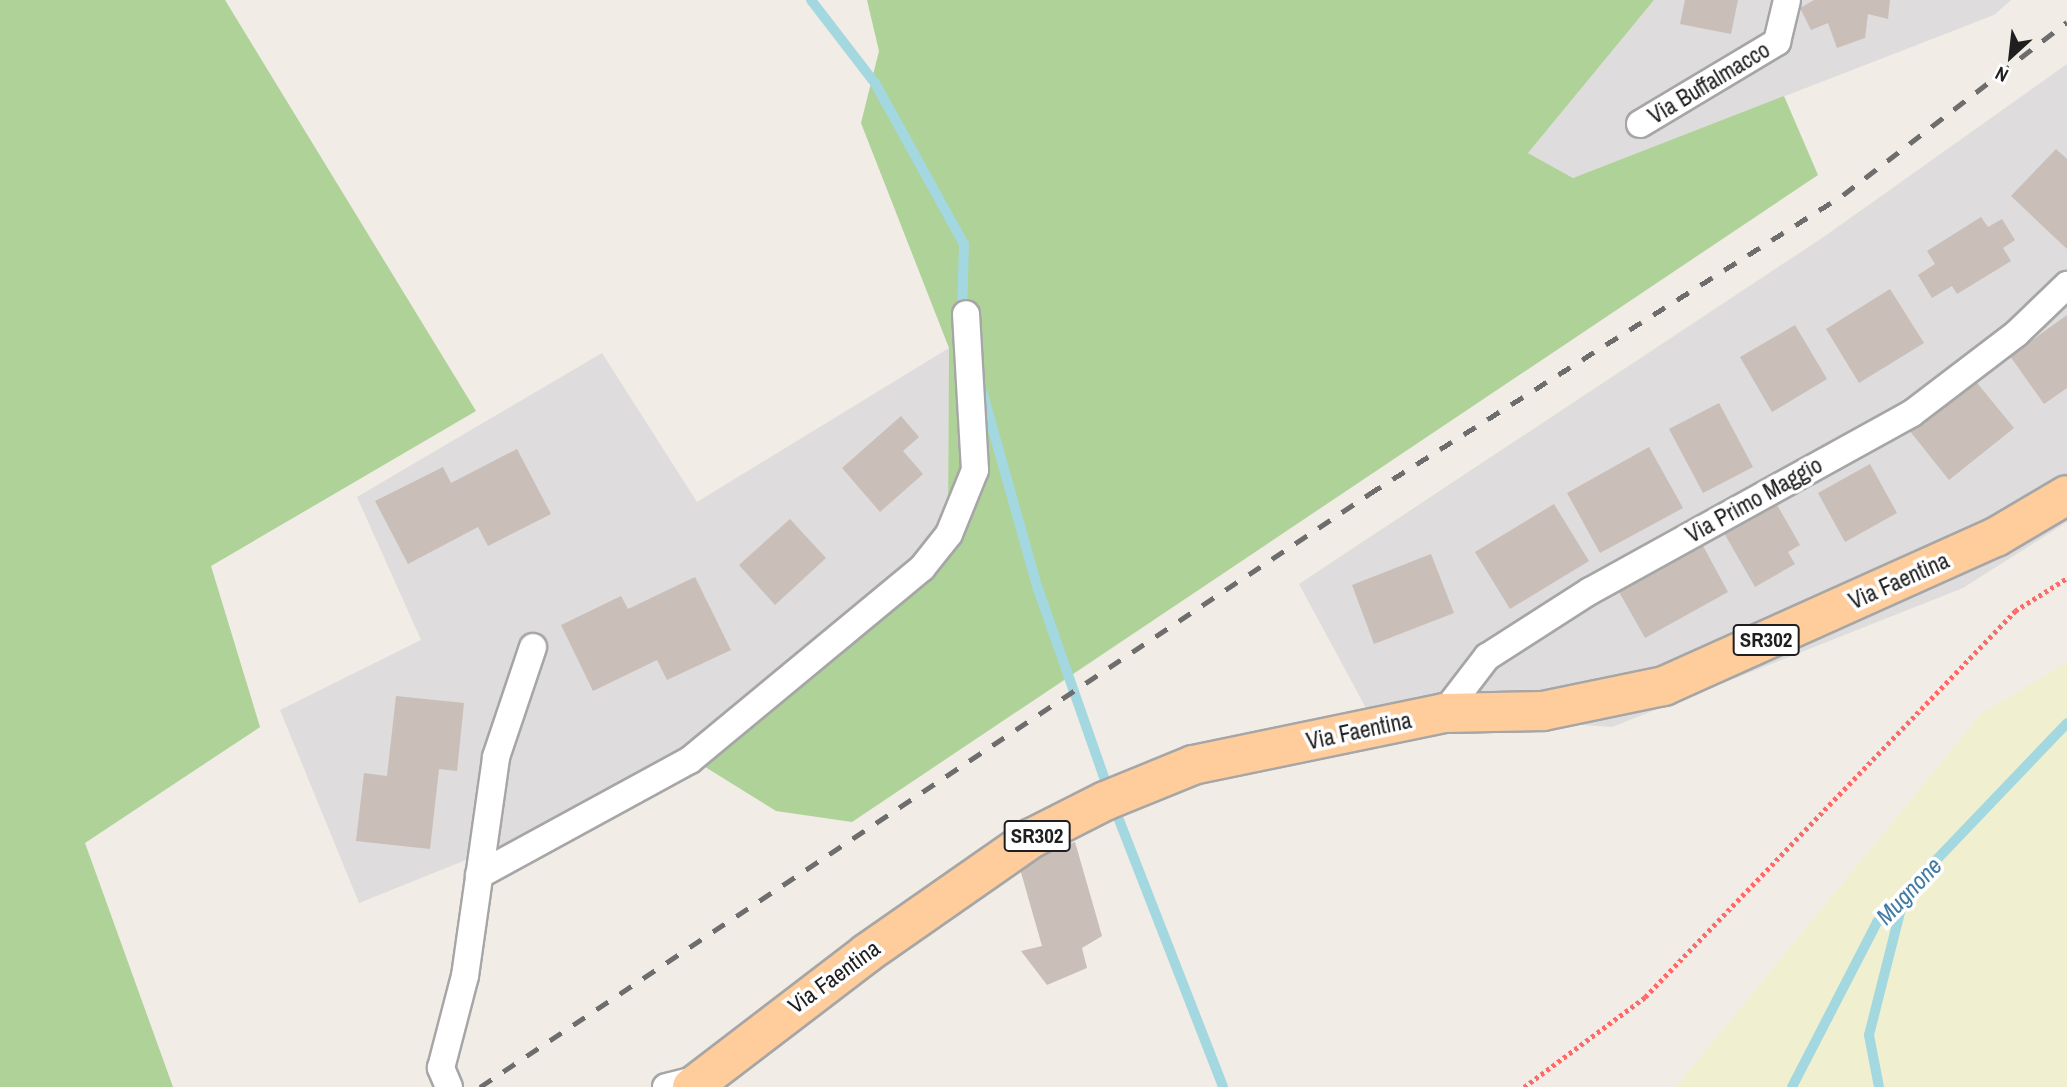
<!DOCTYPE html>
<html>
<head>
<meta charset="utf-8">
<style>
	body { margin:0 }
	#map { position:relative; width:2067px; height:1087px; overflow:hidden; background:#f1ece5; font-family:"Archivo Narrow",sans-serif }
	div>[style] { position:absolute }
	.residential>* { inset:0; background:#dedcdc }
	.farmland>* { inset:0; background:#f0f0d0 }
	.forest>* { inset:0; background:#aed298 }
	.stream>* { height:10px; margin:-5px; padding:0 5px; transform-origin:5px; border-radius:5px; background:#a4d8e0 }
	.building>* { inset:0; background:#c9beb8 }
	.path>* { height:4.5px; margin-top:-2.25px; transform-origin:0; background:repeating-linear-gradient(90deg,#ff6a68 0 3.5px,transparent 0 7px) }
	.roads { filter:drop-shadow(2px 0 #a6a6a6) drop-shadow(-2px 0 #a6a6a6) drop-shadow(0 2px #a6a6a6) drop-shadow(0 -2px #a6a6a6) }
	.minor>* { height:26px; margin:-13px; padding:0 13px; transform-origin:13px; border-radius:13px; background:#fff }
	.primary>* { height:38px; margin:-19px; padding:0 19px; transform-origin:19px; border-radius:19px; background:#ffcc9c }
	.rail>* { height:5px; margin-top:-2.5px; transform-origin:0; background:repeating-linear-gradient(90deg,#6d6d6d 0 14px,transparent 0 28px) }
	span { translate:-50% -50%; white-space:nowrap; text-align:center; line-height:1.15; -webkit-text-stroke:7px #fff; paint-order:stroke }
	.shield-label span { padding:2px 5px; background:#fff; border:2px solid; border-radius:5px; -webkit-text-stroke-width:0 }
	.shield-label { font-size:21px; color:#1f1f1f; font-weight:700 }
	.street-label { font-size:23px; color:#1f1f1f }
	.water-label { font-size:24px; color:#427ba4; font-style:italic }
	.north { position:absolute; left:1976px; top:21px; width:70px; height:70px; -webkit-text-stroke:5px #fff; paint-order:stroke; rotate:207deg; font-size:19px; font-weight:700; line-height:28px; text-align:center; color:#1f1f1f }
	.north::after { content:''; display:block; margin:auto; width:24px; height:32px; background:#1f1f1f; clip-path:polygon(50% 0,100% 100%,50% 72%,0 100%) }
</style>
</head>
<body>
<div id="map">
	<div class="residential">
		<i style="clip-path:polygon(1654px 0,2011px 0,1994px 15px,1573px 178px,1528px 153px)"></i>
		<i style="clip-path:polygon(2067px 64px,2067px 522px,1963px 588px,1612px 727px,1367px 710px,1299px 584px,1825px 236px)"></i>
		<i style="clip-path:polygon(949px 348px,948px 520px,702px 765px,359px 903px,280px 710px,421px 640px,357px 497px,602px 353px,697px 502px)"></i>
	</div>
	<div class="farmland">
		<i style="clip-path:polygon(2067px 662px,2067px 1087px,1676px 1087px,1981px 714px)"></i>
	</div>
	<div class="forest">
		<i style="clip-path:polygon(0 0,225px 0,476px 411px,211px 566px,260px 727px,85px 843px,173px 1087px,0 1087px)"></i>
		<i style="clip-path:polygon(867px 0,1654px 0,1528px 153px,1573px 178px,1784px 96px,1818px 175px,852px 822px,776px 811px,702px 765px,948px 520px,949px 348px,861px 123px,879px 51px)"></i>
	</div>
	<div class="stream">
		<i style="left:811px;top:0;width:105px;rotate:52.4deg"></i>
		<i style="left:875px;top:83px;width:184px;rotate:61.1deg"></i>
		<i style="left:964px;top:244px;width:71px;rotate:91.6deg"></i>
		<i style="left:981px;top:387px;width:207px;rotate:74.3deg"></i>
		<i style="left:1037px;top:586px;width:218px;rotate:70.7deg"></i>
		<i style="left:1114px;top:807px;width:300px;rotate:68.7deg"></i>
		<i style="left:1792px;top:1087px;width:186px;rotate:-62.7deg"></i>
		<i style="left:1877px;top:922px;width:275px;rotate:-46.3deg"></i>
		<i style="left:1879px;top:1087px;width:53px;rotate:-100.9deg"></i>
		<i style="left:1869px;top:1035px;width:142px;rotate:-75.8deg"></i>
	</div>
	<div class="building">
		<i style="clip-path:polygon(1685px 0,1738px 0,1731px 34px,1680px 24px)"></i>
		<i style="clip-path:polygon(1814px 0,1890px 0,1888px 19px,1868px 14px,1865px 38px,1837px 48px,1828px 23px,1811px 30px,1800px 8px)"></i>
		<i style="clip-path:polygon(2056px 149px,2067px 159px,2067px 249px,2011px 196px)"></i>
		<i style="clip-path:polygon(1981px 217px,1988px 227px,2002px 219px,2015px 240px,2003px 248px,2011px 261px,1957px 294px,1952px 286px,1932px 298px,1918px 275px,1935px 264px,1927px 251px)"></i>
		<i style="clip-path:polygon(1890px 289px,1924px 343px,1859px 383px,1826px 329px)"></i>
		<i style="clip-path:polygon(2067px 315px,2067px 388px,2044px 404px,2010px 356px)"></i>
		<i style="clip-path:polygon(1795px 325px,1827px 379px,1772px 412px,1740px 357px)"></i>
		<i style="clip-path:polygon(1973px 378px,2014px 428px,1949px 480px,1909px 430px)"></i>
		<i style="clip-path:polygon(1719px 403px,1753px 467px,1703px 493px,1669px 429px)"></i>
		<i style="clip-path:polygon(901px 416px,919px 437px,903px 451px,923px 474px,880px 512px,842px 468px)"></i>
		<i style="clip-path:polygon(1649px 447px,1683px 508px,1600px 553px,1567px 493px)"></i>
		<i style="clip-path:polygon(517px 449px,551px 514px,488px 546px,478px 527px,408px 564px,375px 501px,443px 467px,451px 483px)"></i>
		<i style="clip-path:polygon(1870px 464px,1897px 513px,1845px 542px,1818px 493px)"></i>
		<i style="clip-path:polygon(1776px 503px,1800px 545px,1788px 552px,1795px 564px,1755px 587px,1724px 533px)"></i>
		<i style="clip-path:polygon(1554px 504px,1589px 561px,1510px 609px,1475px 552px)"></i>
		<i style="clip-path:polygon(790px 519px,826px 558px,775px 605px,739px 565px)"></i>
		<i style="clip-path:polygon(1702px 544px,1728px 592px,1645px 638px,1618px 590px)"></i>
		<i style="clip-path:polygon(1431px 554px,1454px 613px,1374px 644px,1352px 585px)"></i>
		<i style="clip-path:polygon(695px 577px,731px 650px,667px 680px,657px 660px,593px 691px,561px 625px,621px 596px,628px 609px)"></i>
		<i style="clip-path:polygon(396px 696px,464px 703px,457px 771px,439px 769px,430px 849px,356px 841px,364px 773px,387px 776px)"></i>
		<i style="clip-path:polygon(1075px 842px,1102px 936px,1082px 948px,1087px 968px,1047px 985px,1021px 951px,1042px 946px,1018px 862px)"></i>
	</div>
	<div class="path">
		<i style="left:1524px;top:1087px;width:151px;rotate:-36.6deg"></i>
		<i style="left:1645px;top:997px;width:535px;rotate:-46.21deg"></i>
		<i style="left:2015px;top:611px;width:62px;rotate:-32.4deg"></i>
	</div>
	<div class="roads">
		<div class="minor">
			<i style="left:1640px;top:124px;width:160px;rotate:-30.9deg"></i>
			<i style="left:1777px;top:42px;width:43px;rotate:-76.6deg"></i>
			<i style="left:1444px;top:713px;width:71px;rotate:-52.5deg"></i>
			<i style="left:1487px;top:657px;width:122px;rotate:-32.7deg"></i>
			<i style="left:1590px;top:591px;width:367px;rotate:-28.9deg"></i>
			<i style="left:1911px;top:414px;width:132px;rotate:-37.3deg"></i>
			<i style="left:2016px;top:334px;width:71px;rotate:-43.9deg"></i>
			<i style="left:479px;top:875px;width:240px;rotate:-28.6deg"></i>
			<i style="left:690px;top:760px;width:301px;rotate:-39.6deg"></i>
			<i style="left:922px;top:568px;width:43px;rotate:-51.5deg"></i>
			<i style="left:949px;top:534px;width:69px;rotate:-67.9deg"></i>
			<i style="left:975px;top:470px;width:156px;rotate:-93.3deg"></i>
			<i style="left:449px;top:1087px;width:21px;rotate:-113deg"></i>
			<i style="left:441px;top:1068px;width:95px;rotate:-75.4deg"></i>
			<i style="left:465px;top:976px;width:221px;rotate:-81.9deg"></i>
			<i style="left:496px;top:757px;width:116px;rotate:-71.4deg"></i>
			<i style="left:666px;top:1087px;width:36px;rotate:-14deg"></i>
		</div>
		<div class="primary">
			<i style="left:692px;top:1087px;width:220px;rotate:-37.4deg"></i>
			<i style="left:867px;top:953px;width:201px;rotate:-34.9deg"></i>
			<i style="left:1032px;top:838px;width:82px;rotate:-26.9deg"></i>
			<i style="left:1105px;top:801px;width:95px;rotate:-22.2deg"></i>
			<i style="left:1193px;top:765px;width:256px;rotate:-11.7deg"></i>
			<i style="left:1444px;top:713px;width:99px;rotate:-1.2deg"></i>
			<i style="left:1543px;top:711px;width:124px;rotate:-11.7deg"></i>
			<i style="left:1664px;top:686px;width:364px;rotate:-24.2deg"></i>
			<i style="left:1996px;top:537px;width:82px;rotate:-30.6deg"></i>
		</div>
	</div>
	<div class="rail">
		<i style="left:480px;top:1087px;width:1069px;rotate:-33.7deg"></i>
		<i style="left:1369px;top:494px;width:560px;rotate:-32.24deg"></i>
		<i style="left:1843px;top:195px;width:283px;rotate:-37.7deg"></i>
	</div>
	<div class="shield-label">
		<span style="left:1766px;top:640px">SR302</span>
		<span style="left:1037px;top:836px">SR302</span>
	</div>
	<div class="street-label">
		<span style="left:1709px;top:83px;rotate:-31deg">Via Buffalmacco</span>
		<span style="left:1754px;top:500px;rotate:-29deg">Via Primo Maggio</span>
		<span style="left:1899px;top:581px;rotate:-24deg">Via Faentina</span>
		<span style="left:1359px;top:731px;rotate:-12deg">Via Faentina</span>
		<span style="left:834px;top:977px;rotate:-36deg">Via Faentina</span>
	</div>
	<div class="water-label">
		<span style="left:1909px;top:891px;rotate:-46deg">Mugnone</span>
	</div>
	<div class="north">N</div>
</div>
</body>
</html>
